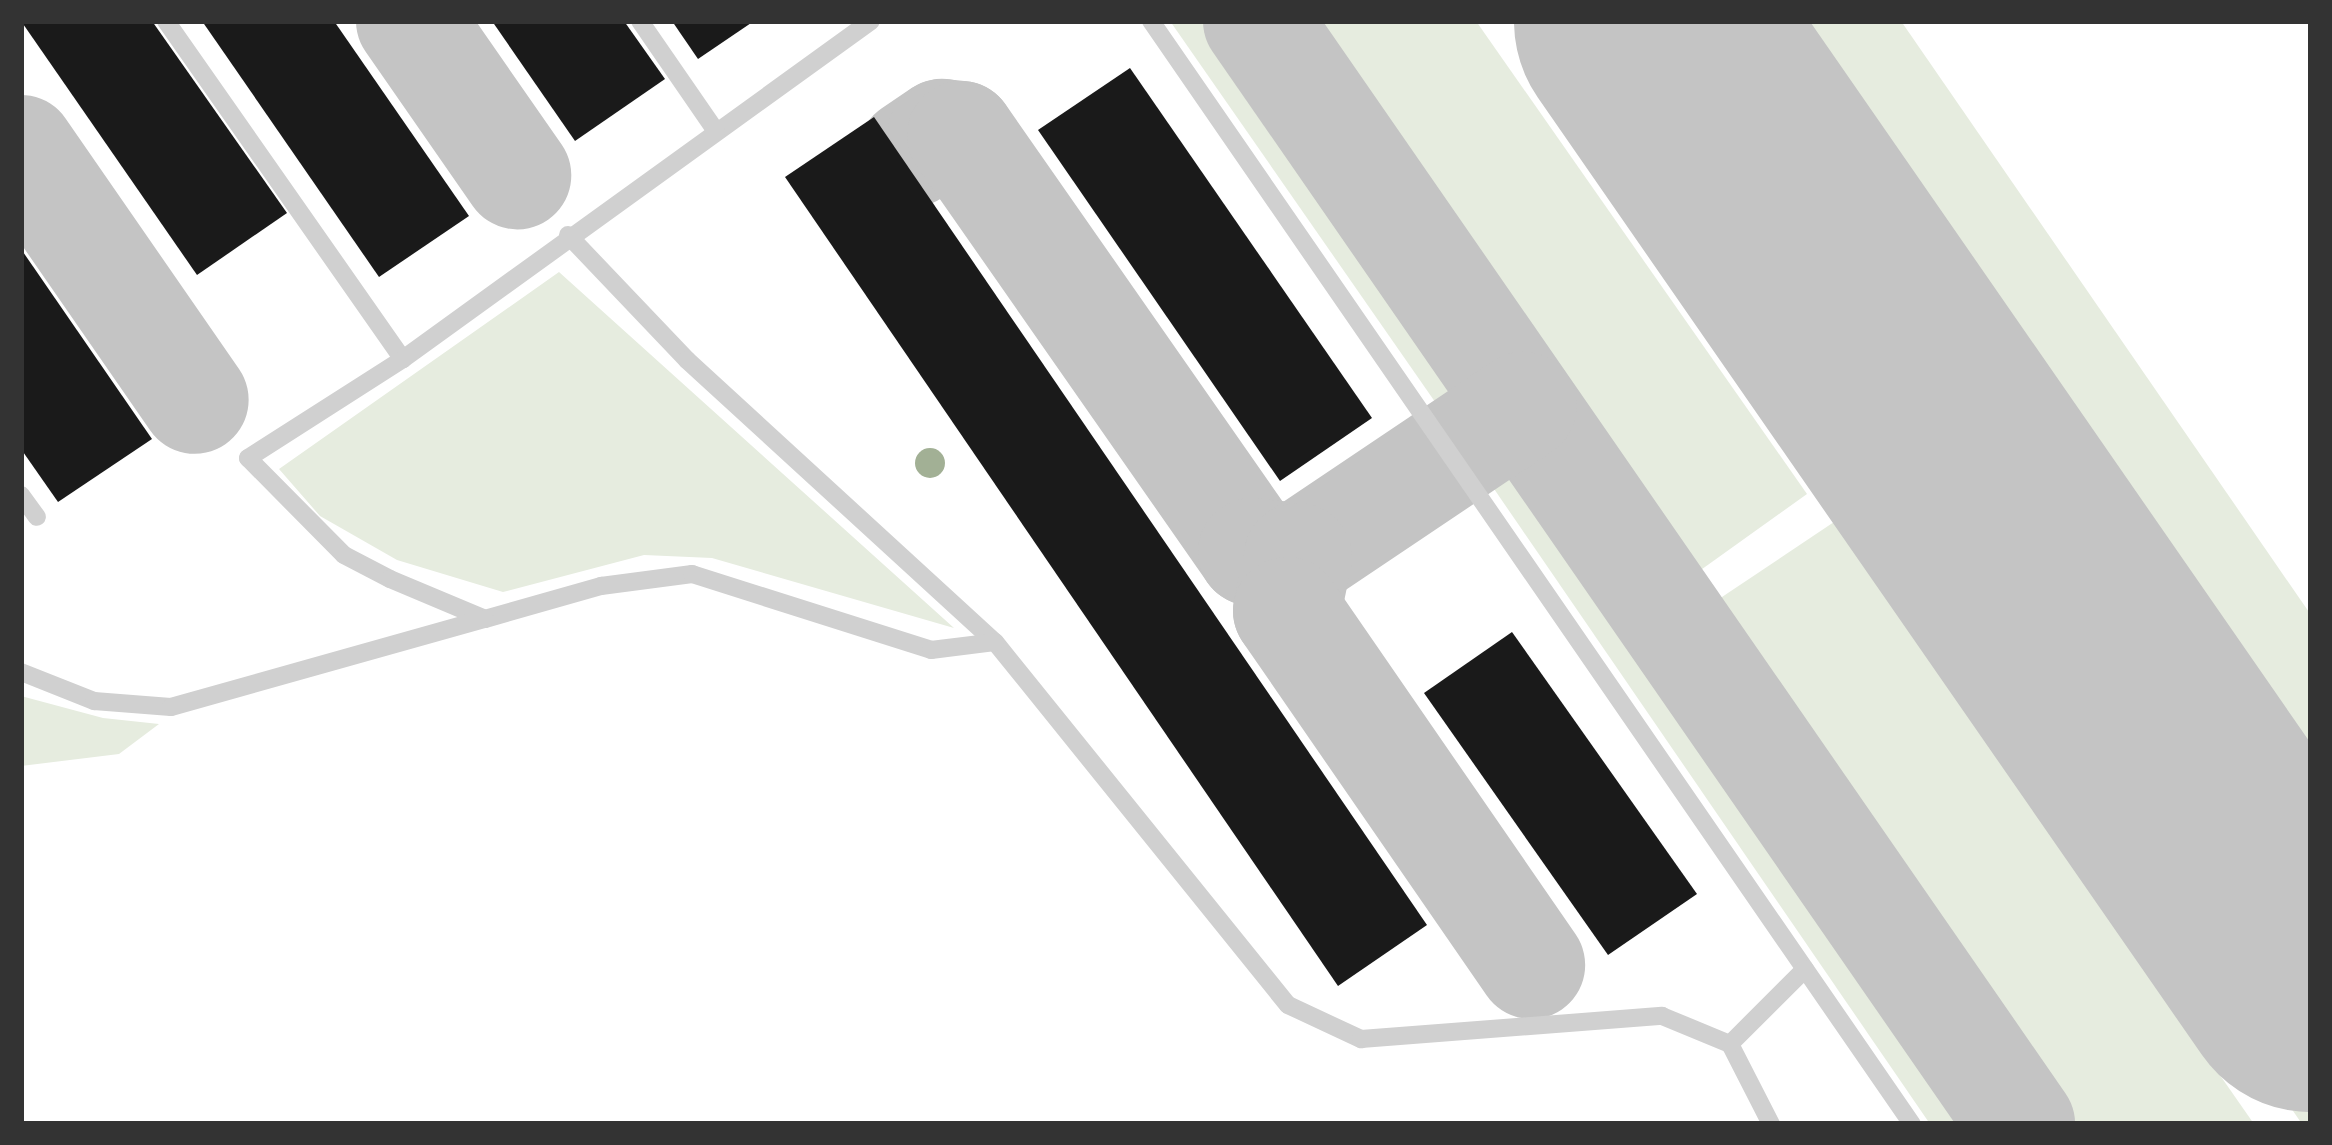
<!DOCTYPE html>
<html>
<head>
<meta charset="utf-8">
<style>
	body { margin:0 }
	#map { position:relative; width:2332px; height:1145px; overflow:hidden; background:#fff; font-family:"Exo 2",sans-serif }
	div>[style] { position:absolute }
	.green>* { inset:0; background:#e6ecdf }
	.taxiway>* { height:108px; margin:-54px; padding:0 54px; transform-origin:54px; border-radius:54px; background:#c4c4c4 }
	.runway>* { height:267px; margin:-133.5px; padding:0 133.5px; transform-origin:133.5px; border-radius:133.5px; background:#c4c4c4 }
	.building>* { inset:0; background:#1a1a1a }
	.service>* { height:18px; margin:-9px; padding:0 9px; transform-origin:9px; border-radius:9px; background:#d0d0d0 }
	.trees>* { width:30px; height:30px; margin:-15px; border-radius:50%; background:#a2b095 }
	span { translate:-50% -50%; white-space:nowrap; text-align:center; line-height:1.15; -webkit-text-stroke:12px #fff; paint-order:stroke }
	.frame { position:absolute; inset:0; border:24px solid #333; pointer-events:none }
</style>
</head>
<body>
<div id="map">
	<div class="green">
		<i style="clip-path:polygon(1170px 21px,1208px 21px,1483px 411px,1449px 422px)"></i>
		<i style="clip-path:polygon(1301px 21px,1476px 21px,1807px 494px,1684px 582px)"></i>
		<i style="clip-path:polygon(1540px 21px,1571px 21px,2311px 1095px,2311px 1124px,2302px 1124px)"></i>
		<i style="clip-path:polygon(1734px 21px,1901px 21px,2311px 615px,2311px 846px)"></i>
		<i style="clip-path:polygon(559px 272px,954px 628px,712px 558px,644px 555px,503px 592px,397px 560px,320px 516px,279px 469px)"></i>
		<i style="clip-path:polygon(1514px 444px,1977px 1124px,1930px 1124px,1479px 467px)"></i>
		<i style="clip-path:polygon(1834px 522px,2254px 1124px,2065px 1124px,1707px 607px)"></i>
		<i style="clip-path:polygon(21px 696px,103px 718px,159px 724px,119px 754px,21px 766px)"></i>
	</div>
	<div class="taxiway">
		<i style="left:410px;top:21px;width:188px;rotate:55.2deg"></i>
		<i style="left:1257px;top:21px;width:1342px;rotate:55.29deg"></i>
		<i style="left:21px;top:149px;width:305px;rotate:55.3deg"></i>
		<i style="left:912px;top:153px;width:36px;rotate:-34deg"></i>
		<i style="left:942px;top:133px;width:19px;rotate:6deg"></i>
		<i style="left:961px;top:135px;width:508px;rotate:55.09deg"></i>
		<i style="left:1252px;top:552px;width:46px;rotate:6.2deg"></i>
		<i style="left:1298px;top:557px;width:271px;rotate:-33.9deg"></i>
		<i style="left:1298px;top:557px;width:55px;rotate:101.5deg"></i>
		<i style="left:1287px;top:611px;width:430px;rotate:55.4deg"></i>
	</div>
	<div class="runway">
		<i style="left:1647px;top:21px;width:1165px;rotate:55.25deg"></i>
	</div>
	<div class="building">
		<i style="clip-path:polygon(21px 21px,152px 21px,287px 213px,197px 275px)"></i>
		<i style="clip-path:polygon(202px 21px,334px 21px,469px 216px,379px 277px)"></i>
		<i style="clip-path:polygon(492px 21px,624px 21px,665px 79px,575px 141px)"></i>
		<i style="clip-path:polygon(672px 21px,754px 21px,698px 59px)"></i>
		<i style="clip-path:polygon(1130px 68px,1372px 418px,1280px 481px,1038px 130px)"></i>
		<i style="clip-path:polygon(874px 117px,1427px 925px,1338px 986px,785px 177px)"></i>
		<i style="clip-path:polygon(21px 249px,152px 439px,58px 502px,21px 449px)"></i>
		<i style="clip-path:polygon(1512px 632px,1697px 894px,1608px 955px,1424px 693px)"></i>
	</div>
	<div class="service">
		<i style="left:166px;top:21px;width:413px;rotate:55deg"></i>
		<i style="left:403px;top:359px;width:577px;rotate:-35.84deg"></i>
		<i style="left:640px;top:21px;width:134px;rotate:55.4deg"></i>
		<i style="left:1151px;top:21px;width:1340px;rotate:55.4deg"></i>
		<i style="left:568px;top:235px;width:173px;rotate:46.4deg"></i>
		<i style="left:687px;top:360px;width:418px;rotate:42.5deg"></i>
		<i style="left:995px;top:642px;width:466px;rotate:51.1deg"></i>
		<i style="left:1288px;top:1005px;width:81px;rotate:25deg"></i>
		<i style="left:1361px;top:1039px;width:302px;rotate:-4.4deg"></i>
		<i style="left:1662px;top:1016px;width:74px;rotate:22.4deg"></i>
		<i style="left:1730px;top:1044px;width:90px;rotate:62.9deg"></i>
		<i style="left:403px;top:359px;width:184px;rotate:147.4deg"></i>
		<i style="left:248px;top:458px;width:136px;rotate:45.3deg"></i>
		<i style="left:344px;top:555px;width:52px;rotate:27.6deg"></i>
		<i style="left:390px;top:579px;width:103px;rotate:22.8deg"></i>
		<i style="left:485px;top:619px;width:121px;rotate:-15.9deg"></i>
		<i style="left:601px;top:586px;width:92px;rotate:-7.5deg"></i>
		<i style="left:692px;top:574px;width:251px;rotate:17.6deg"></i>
		<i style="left:931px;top:650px;width:64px;rotate:-7.1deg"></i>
		<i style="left:21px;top:495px;width:27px;rotate:54deg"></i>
		<i style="left:21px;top:672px;width:79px;rotate:21.7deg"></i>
		<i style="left:94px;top:701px;width:77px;rotate:4.5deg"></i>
		<i style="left:171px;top:707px;width:326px;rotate:-15.7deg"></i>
		<i style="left:1730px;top:1044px;width:106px;rotate:-45deg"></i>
	</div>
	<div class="trees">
		<i style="left:930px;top:463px"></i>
	</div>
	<div class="frame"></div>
</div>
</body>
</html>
